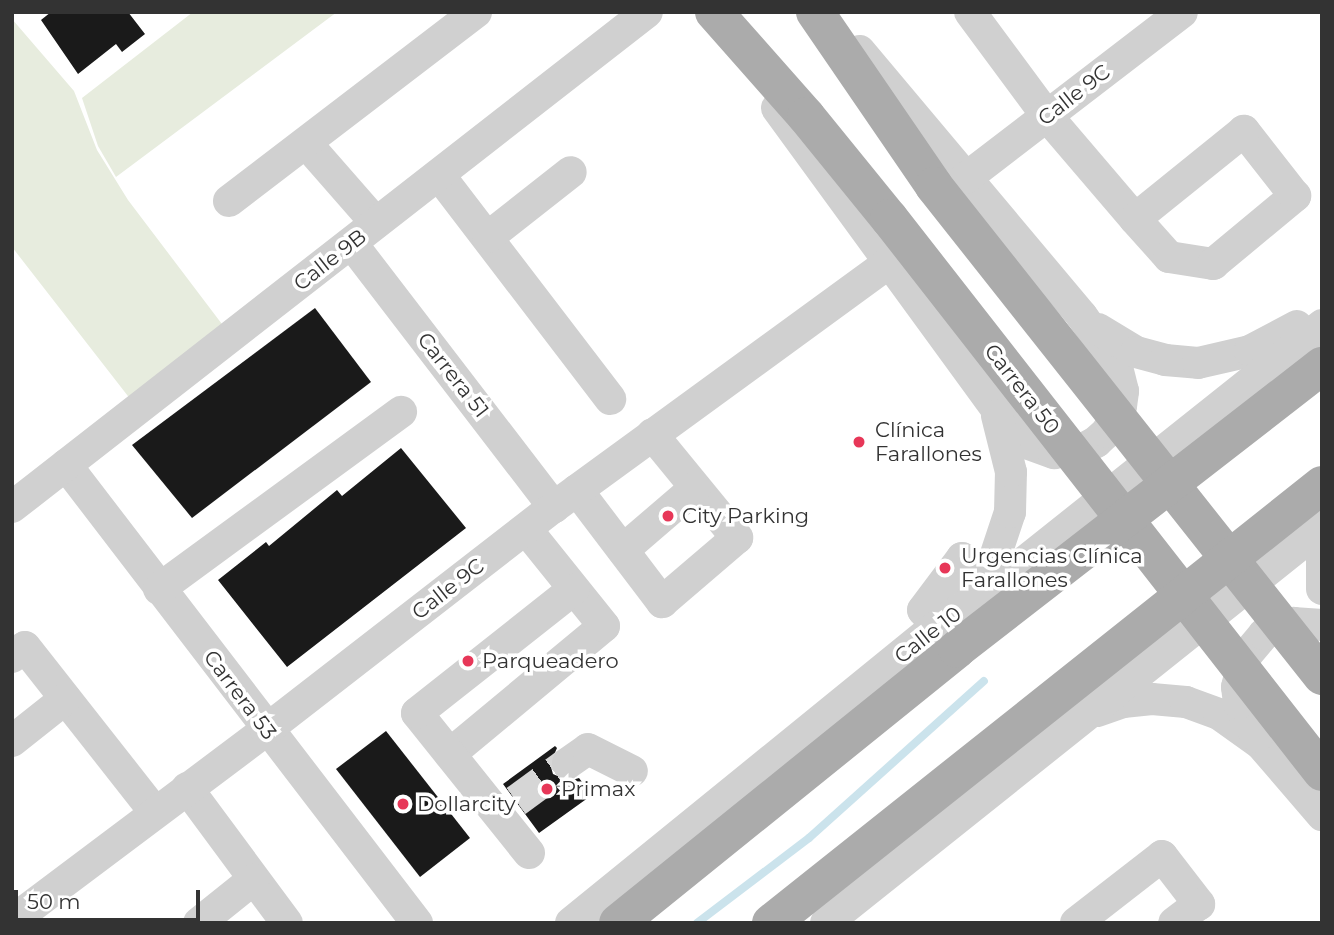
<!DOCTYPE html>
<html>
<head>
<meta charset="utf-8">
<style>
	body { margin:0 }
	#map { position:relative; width:1334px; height:935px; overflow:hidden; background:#fff; font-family:Montserrat,sans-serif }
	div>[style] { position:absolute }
	.green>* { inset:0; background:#e7ecde }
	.stream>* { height:8px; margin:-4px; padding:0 4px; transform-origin:4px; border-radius:4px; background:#cbe3ec }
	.building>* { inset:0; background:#1a1a1a }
	.minor-tunnel>* { height:32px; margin-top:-16px; transform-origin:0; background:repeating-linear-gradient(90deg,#d6d6d6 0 32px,transparent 0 48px) }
	.minor>* { height:32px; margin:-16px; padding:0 16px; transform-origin:16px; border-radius:16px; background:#d0d0d0 }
	.major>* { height:38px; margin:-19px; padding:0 19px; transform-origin:19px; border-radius:19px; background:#ababab }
	.dots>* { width:19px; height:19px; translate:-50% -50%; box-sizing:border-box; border:4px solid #fff; border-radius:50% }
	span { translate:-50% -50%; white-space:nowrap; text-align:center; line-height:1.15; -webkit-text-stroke:7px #fff; paint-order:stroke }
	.street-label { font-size:21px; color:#333 }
	.poi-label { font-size:21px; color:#333 }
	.left { translate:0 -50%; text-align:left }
	.frame { position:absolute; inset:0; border:14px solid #333; pointer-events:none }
	.scale { position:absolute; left:14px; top:890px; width:186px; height:32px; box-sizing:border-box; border:4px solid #333; border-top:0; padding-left:9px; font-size:21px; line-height:24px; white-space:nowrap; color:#333; -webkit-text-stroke:5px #fff; paint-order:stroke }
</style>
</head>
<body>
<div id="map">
	<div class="green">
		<i style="clip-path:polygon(193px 12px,337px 12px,116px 177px,98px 146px,82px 98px)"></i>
		<i style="clip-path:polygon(12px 19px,74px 91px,97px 150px,128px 200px,231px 336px,138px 409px,12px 247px)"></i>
	</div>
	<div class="stream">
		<i style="left:697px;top:923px;width:141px;rotate:-37.2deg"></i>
		<i style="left:809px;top:838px;width:235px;rotate:-41.9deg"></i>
	</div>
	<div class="building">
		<i style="clip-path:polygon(51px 12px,128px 12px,145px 34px,122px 52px,116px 44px,78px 74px,41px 20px)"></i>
		<i style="clip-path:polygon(315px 308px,371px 382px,192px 518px,132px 445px)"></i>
		<i style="clip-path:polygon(401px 448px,466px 528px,287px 667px,218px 580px,266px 542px,269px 546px,337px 490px,342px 496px)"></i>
		<i style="clip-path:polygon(386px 731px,470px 838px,420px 877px,336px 769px)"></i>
		<i style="clip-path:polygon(555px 746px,557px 748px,550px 764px,553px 774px,569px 781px,579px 778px,592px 795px,539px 833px,503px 784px)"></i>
	</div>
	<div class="minor-tunnel">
		<i style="left:516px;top:801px;width:64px;rotate:-36.2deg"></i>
	</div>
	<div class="minor">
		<i style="left:970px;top:12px;width:129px;rotate:53.5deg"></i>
		<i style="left:1047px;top:116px;width:135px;rotate:49.5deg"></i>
		<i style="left:1135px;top:219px;width:51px;rotate:48.2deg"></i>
		<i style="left:1169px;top:257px;width:45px;rotate:9deg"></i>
		<i style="left:1213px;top:264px;width:107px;rotate:-39.7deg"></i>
		<i style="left:1295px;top:196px;width:83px;rotate:-128.1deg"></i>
		<i style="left:1244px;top:131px;width:140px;rotate:141.1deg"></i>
		<i style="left:777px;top:108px;width:402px;rotate:53.9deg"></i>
		<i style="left:1014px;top:433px;width:16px;rotate:40deg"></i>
		<i style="left:1026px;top:443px;width:30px;rotate:20deg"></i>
		<i style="left:1054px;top:453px;width:29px;rotate:-8deg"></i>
		<i style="left:1083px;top:449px;width:15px;rotate:-28deg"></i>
		<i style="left:1096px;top:442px;width:15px;rotate:-42deg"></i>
		<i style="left:1107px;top:432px;width:30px;rotate:-62deg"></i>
		<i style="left:1121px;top:406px;width:15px;rotate:-82deg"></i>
		<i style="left:1123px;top:391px;width:29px;rotate:-104deg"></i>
		<i style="left:1116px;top:363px;width:58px;rotate:-125.9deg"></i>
		<i style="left:1082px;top:316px;width:346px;rotate:-130deg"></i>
		<i style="left:306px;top:143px;width:106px;rotate:48.8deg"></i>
		<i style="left:439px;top:175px;width:282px;rotate:52.6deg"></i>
		<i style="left:966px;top:178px;width:272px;rotate:-37.5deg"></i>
		<i style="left:229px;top:201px;width:311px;rotate:-37.4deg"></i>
		<i style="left:488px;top:237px;width:105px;rotate:-38.1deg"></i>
		<i style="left:352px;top:244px;width:332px;rotate:52.5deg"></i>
		<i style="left:1098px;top:329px;width:44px;rotate:31.2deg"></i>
		<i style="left:1136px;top:352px;width:30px;rotate:15deg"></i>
		<i style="left:1165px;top:360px;width:33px;rotate:5deg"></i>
		<i style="left:1198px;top:363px;width:53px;rotate:-13deg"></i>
		<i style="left:1250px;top:351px;width:53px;rotate:-28deg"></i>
		<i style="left:66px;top:465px;width:577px;rotate:52.53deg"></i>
		<i style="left:577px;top:490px;width:141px;rotate:52.8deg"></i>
		<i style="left:662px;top:602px;width:99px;rotate:-40.5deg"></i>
		<i style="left:737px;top:538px;width:134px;rotate:-129.3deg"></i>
		<i style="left:12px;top:507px;width:805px;rotate:-37.94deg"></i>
		<i style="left:623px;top:550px;width:95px;rotate:-40.7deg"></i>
		<i style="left:1322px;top:557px;width:32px;rotate:90deg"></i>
		<i style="left:159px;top:589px;width:300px;rotate:-36.2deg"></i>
		<i style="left:971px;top:593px;width:43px;rotate:-56.3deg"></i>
		<i style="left:995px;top:557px;width:47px;rotate:-71.6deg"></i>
		<i style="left:1010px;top:512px;width:40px;rotate:-88.6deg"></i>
		<i style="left:1011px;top:472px;width:58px;rotate:-104deg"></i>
		<i style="left:937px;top:626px;width:21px;rotate:-131deg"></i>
		<i style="left:923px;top:610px;width:65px;rotate:-53.1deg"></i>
		<i style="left:962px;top:558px;width:46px;rotate:27.1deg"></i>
		<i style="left:12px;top:657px;width:16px;rotate:-38deg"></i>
		<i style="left:25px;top:647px;width:210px;rotate:51.8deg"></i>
		<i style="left:1097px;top:711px;width:28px;rotate:-19deg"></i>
		<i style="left:1123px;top:702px;width:29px;rotate:-6deg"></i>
		<i style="left:1152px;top:699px;width:34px;rotate:5deg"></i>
		<i style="left:1186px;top:702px;width:35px;rotate:20deg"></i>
		<i style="left:1219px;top:714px;width:52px;rotate:35.5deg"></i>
		<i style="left:1261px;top:744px;width:94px;rotate:49.3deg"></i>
		<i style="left:1257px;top:737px;width:38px;rotate:-118deg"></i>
		<i style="left:1239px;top:703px;width:16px;rotate:-97deg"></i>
		<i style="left:1237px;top:687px;width:30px;rotate:-76deg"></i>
		<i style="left:1244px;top:658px;width:31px;rotate:-50deg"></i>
		<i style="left:1264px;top:634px;width:16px;rotate:-27deg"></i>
		<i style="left:1278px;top:627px;width:16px;rotate:-15deg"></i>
		<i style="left:1293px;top:623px;width:29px;rotate:4deg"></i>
		<i style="left:12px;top:741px;width:68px;rotate:-38.4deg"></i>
		<i style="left:450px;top:754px;width:200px;rotate:-39.7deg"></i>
		<i style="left:604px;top:626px;width:124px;rotate:-128.8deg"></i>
		<i style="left:568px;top:763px;width:24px;rotate:-35deg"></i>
		<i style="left:588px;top:749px;width:49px;rotate:26.6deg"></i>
		<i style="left:187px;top:788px;width:168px;rotate:53.5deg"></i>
		<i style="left:529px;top:853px;width:179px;rotate:-128.7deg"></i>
		<i style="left:417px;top:713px;width:199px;rotate:-38.3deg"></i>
		<i style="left:12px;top:921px;width:318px;rotate:-36.9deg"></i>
		<i style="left:266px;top:730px;width:364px;rotate:-37.8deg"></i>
		<i style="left:554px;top:507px;width:414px;rotate:-36.1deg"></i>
		<i style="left:199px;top:923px;width:70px;rotate:-38.7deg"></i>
		<i style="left:571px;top:923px;width:471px;rotate:-39.1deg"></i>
		<i style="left:937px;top:626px;width:81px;rotate:-35.5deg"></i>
		<i style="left:1003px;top:579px;width:408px;rotate:-38.5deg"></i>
		<i style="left:826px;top:923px;width:635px;rotate:-38.6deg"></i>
		<i style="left:1076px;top:923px;width:109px;rotate:-37.9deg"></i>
		<i style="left:1162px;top:856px;width:61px;rotate:52.4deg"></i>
		<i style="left:1199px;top:904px;width:31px;rotate:143deg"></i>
	</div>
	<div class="major">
		<i style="left:714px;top:12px;width:139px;rotate:48.5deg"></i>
		<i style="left:806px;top:116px;width:132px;rotate:50.9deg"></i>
		<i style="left:889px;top:218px;width:703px;rotate:51.99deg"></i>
		<i style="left:815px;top:12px;width:211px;rotate:55.6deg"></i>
		<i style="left:934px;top:186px;width:625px;rotate:51.63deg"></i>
		<i style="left:618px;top:923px;width:436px;rotate:-38.9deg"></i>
		<i style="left:957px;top:649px;width:462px;rotate:-37.8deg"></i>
		<i style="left:771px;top:923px;width:704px;rotate:-38.48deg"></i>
	</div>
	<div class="dots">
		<i style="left:859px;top:442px;background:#e73758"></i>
		<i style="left:668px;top:516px;background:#e73758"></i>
		<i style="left:945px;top:568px;background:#e73758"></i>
		<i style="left:468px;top:661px;background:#e73758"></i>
		<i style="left:547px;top:789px;background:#e73758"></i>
		<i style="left:403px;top:804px;background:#e73758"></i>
	</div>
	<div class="street-label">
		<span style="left:1074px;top:95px;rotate:-38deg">Calle 9C</span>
		<span style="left:330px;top:260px;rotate:-38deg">Calle 9B</span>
		<span style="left:453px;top:375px;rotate:52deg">Carrera 51</span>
		<span style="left:1022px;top:389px;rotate:52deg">Carrera 50</span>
		<span style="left:448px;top:589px;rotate:-38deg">Calle 9C</span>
		<span style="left:928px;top:635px;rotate:-38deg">Calle 10</span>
		<span style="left:240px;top:695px;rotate:53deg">Carrera 53</span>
	</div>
	<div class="poi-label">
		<span class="left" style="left:875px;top:442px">Clínica<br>Farallones</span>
		<span class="left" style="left:682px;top:516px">City Parking</span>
		<span class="left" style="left:961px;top:568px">Urgencias Clínica<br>Farallones</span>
		<span class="left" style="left:482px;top:661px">Parqueadero</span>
		<span class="left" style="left:561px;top:789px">Primax</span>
		<span class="left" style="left:417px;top:804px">Dollarcity</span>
	</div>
	<div class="frame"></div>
	<div class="scale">50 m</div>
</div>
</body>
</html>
